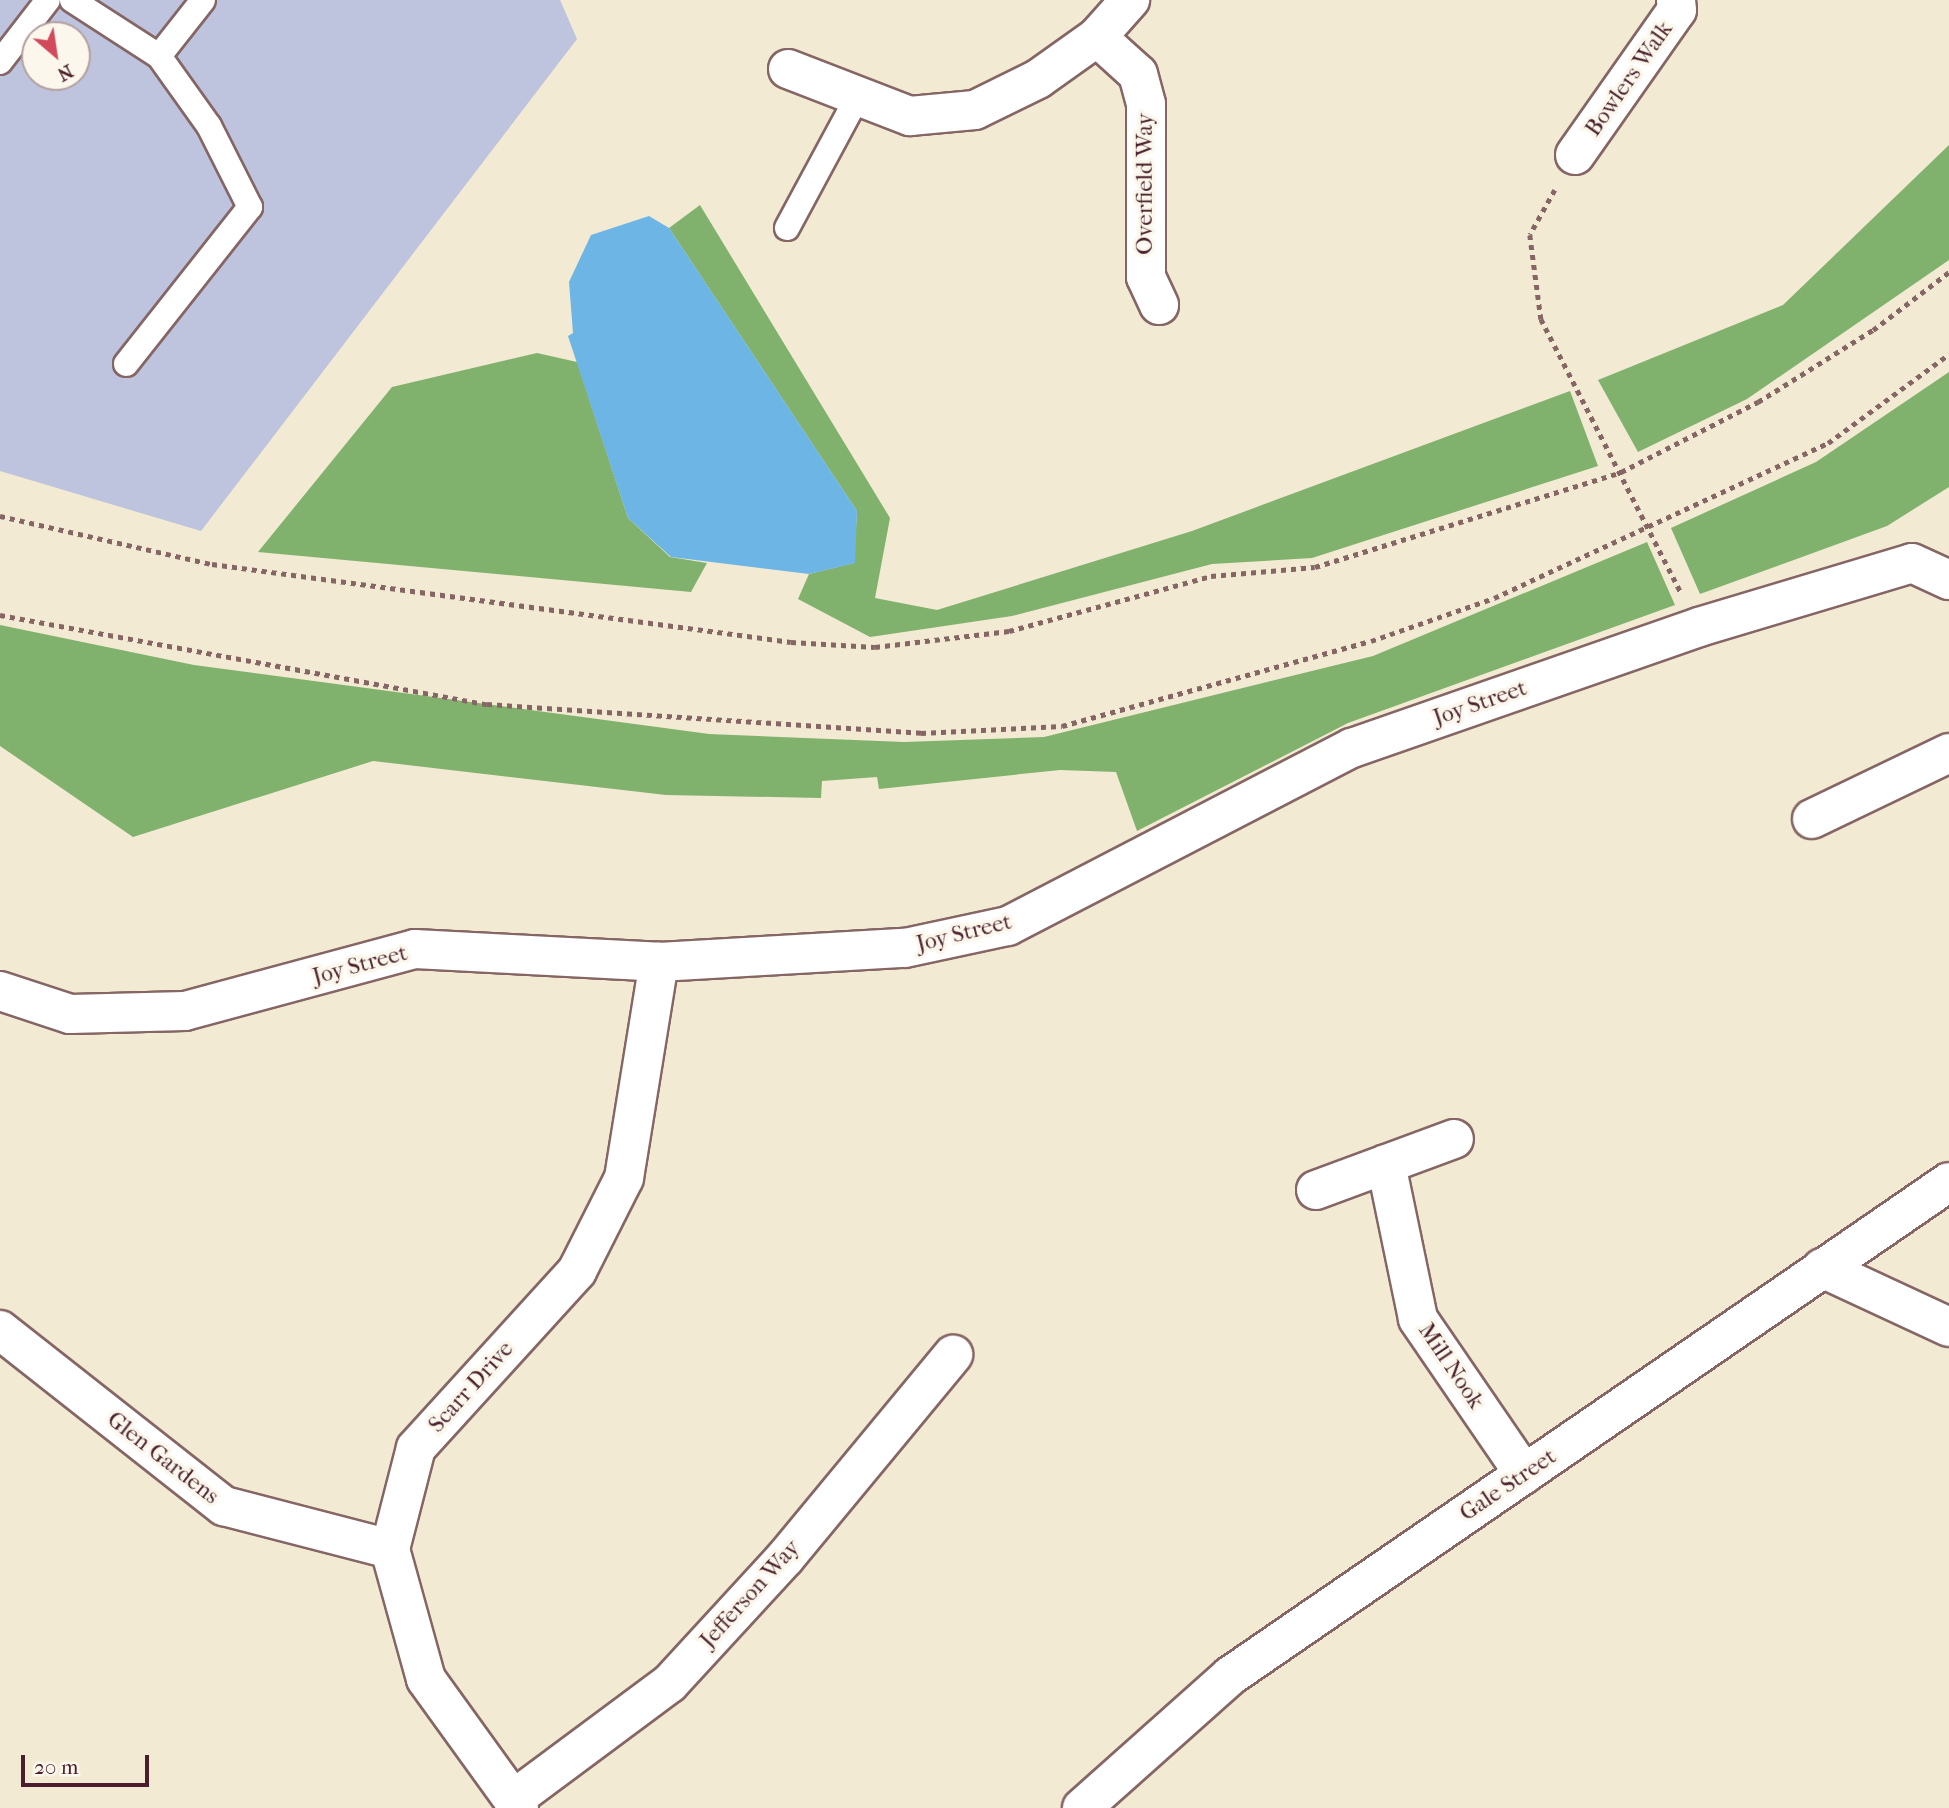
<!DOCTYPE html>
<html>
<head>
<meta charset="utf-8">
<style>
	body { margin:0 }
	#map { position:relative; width:1949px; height:1808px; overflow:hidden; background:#f2ead2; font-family:"IM FELL French Canon",serif }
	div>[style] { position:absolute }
	.industrial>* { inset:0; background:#bec3de }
	.forest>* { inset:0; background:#80b26e }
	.water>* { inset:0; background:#6db5e5 }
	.path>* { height:4.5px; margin-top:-2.25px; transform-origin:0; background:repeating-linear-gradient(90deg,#856665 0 5px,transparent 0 10px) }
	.roads { filter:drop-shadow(2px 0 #856665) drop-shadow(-2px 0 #856665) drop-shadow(0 2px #856665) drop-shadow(0 -2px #856665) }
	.service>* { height:24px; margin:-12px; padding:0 12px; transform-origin:12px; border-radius:12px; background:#fff }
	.minor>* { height:38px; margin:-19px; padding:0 19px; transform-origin:19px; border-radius:19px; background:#fff }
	span { translate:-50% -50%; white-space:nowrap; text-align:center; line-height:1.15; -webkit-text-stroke:7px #fbf7ec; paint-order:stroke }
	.street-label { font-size:23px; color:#4a1f2b }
	.north { position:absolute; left:21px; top:21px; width:70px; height:70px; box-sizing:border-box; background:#fbf7ec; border:2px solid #b4a19f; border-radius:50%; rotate:151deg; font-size:19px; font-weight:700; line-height:28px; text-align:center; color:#4a1f2b }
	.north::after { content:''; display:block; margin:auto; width:24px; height:32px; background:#d1495b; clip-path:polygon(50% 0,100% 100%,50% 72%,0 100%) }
	.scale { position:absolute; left:21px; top:1755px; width:128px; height:32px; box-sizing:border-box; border:4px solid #4a1f2b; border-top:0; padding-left:9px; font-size:21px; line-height:24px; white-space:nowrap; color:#4a1f2b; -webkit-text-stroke:5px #fbf7ec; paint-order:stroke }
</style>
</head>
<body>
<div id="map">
	<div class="industrial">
		<i style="clip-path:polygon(evenodd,0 0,560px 0,577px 39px,201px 531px,0 471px,0 0,35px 35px,77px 35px,77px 77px,35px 77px,35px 35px)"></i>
	</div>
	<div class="forest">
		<i style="clip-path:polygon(1949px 145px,1949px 260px,1747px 399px,1638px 452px,1598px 380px,1783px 305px)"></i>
		<i style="clip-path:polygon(700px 205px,890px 518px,875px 598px,937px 610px,1192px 531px,1570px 391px,1598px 466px,1312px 558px,1212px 564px,1012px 616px,870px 637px,798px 599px,809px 574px,854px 563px,857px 511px,669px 228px)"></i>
		<i style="clip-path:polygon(537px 353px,577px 362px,628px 518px,670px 557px,707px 563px,691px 592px,258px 552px,392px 387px)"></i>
		<i style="clip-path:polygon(1949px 372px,1949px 487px,1887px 526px,1700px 594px,1671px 528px,1816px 462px)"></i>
		<i style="clip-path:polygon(1647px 542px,1675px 605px,1348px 723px,1137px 831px,1116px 772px,1060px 770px,879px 789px,877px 777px,822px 781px,821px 798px,666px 795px,373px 761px,133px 837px,0 746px,0 625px,194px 665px,709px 734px,904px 742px,1044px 737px,1373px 656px)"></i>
	</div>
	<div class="water">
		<i style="clip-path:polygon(649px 216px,669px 228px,857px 511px,855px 563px,809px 574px,671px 557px,628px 518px,568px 336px,573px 333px,569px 282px,591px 235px)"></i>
	</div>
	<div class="path">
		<i style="left:1555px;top:190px;width:51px;rotate:119.1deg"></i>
		<i style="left:1530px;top:235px;width:85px;rotate:82.5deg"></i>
		<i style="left:1541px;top:319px;width:307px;rotate:62.9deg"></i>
		<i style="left:0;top:516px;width:217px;rotate:12.8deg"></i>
		<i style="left:212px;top:564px;width:584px;rotate:7.67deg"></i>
		<i style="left:791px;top:642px;width:84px;rotate:3.4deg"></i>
		<i style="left:875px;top:647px;width:135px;rotate:-6.8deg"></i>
		<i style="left:1009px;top:631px;width:209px;rotate:-15.2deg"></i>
		<i style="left:1211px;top:576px;width:104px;rotate:-4.9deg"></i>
		<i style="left:1315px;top:567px;width:320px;rotate:-17.2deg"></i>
		<i style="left:1621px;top:472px;width:154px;rotate:-27.1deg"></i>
		<i style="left:1758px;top:402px;width:136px;rotate:-32.1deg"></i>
		<i style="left:1873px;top:330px;width:96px;rotate:-37.3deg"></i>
		<i style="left:0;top:615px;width:495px;rotate:10.4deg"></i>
		<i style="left:487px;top:704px;width:435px;rotate:3.8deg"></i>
		<i style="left:921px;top:733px;width:141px;rotate:-2.8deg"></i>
		<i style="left:1062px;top:726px;width:320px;rotate:-15.4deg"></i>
		<i style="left:1371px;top:641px;width:130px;rotate:-19.3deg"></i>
		<i style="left:1494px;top:598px;width:368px;rotate:-24.9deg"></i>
		<i style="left:1828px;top:443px;width:150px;rotate:-36.3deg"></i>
	</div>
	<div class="roads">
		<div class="service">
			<i style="left:72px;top:0;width:103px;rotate:32.8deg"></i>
			<i style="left:159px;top:56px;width:86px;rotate:54.5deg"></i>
			<i style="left:209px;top:126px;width:91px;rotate:63.2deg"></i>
			<i style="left:250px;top:207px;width:200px;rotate:128.3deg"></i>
			<i style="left:159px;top:56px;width:71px;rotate:-51.8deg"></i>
			<i style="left:0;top:62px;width:78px;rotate:-52.3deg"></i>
			<i style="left:787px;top:228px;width:150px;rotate:-61.7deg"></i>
		</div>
		<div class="minor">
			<i style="left:1097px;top:37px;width:55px;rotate:42.1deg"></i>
			<i style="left:1138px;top:74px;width:31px;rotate:75deg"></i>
			<i style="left:1146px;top:104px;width:173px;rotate:90deg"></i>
			<i style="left:1146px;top:277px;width:31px;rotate:65deg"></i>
			<i style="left:788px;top:69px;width:131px;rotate:21.1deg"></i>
			<i style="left:910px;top:116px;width:65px;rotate:-5.3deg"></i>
			<i style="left:975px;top:110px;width:70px;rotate:-26.2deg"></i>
			<i style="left:1038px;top:79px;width:72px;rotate:-35.4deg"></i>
			<i style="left:1097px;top:37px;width:50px;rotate:-48.3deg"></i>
			<i style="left:1575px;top:155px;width:177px;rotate:-54.9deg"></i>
			<i style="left:1677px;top:10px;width:10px;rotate:-96deg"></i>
			<i style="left:1812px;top:819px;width:152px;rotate:-25.7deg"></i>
			<i style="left:0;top:991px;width:74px;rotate:18.2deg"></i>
			<i style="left:70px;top:1014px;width:115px;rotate:-1.5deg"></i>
			<i style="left:185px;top:1011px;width:238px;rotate:-15.1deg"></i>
			<i style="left:415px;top:949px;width:244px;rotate:3deg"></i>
			<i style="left:659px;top:962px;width:246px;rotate:-3.3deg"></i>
			<i style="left:905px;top:948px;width:105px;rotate:-12.1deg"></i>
			<i style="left:1008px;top:926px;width:387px;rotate:-27.4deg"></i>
			<i style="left:1352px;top:748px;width:367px;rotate:-19.2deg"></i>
			<i style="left:1699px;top:627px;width:222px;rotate:-16.7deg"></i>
			<i style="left:1912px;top:563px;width:41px;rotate:24.7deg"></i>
			<i style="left:1386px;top:1164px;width:158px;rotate:78.3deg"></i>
			<i style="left:1418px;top:1319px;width:188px;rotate:55.6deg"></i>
			<i style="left:1316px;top:1190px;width:147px;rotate:-20.3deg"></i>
			<i style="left:1822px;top:1268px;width:140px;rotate:24.9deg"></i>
			<i style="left:0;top:1330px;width:285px;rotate:38.2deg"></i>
			<i style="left:224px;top:1506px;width:171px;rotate:14.5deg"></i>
			<i style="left:514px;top:1799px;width:194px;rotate:-36.6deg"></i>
			<i style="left:670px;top:1683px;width:170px;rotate:-47.4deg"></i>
			<i style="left:785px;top:1558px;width:264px;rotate:-50.4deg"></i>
			<i style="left:519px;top:1808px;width:159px;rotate:-125.8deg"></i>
			<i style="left:426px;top:1679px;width:135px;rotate:-105.5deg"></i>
			<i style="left:390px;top:1549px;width:104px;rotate:-75.6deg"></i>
			<i style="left:416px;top:1448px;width:239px;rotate:-47.7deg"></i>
			<i style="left:577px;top:1271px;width:104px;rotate:-63.2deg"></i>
			<i style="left:624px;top:1178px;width:219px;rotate:-80.8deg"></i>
			<i style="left:1082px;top:1808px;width:198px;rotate:-41.7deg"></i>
			<i style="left:1230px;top:1676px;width:872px;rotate:-34.49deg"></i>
		</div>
	</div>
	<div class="street-label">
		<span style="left:1629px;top:79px;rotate:-55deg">Bowlers Walk</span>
		<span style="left:1145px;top:184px;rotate:-90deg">Overfield Way</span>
		<span style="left:1480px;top:703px;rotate:-19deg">Joy Street</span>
		<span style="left:964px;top:933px;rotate:-14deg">Joy Street</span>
		<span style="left:360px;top:965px;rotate:-15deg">Joy Street</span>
		<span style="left:1451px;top:1366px;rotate:56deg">Mill Nook</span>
		<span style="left:471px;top:1387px;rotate:-48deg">Scarr Drive</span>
		<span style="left:163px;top:1458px;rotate:38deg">Glen Gardens</span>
		<span style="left:1508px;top:1485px;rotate:-34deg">Gale Street</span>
		<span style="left:750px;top:1594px;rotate:-48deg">Jefferson Way</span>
	</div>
	<div class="north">N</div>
	<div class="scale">20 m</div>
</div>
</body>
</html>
